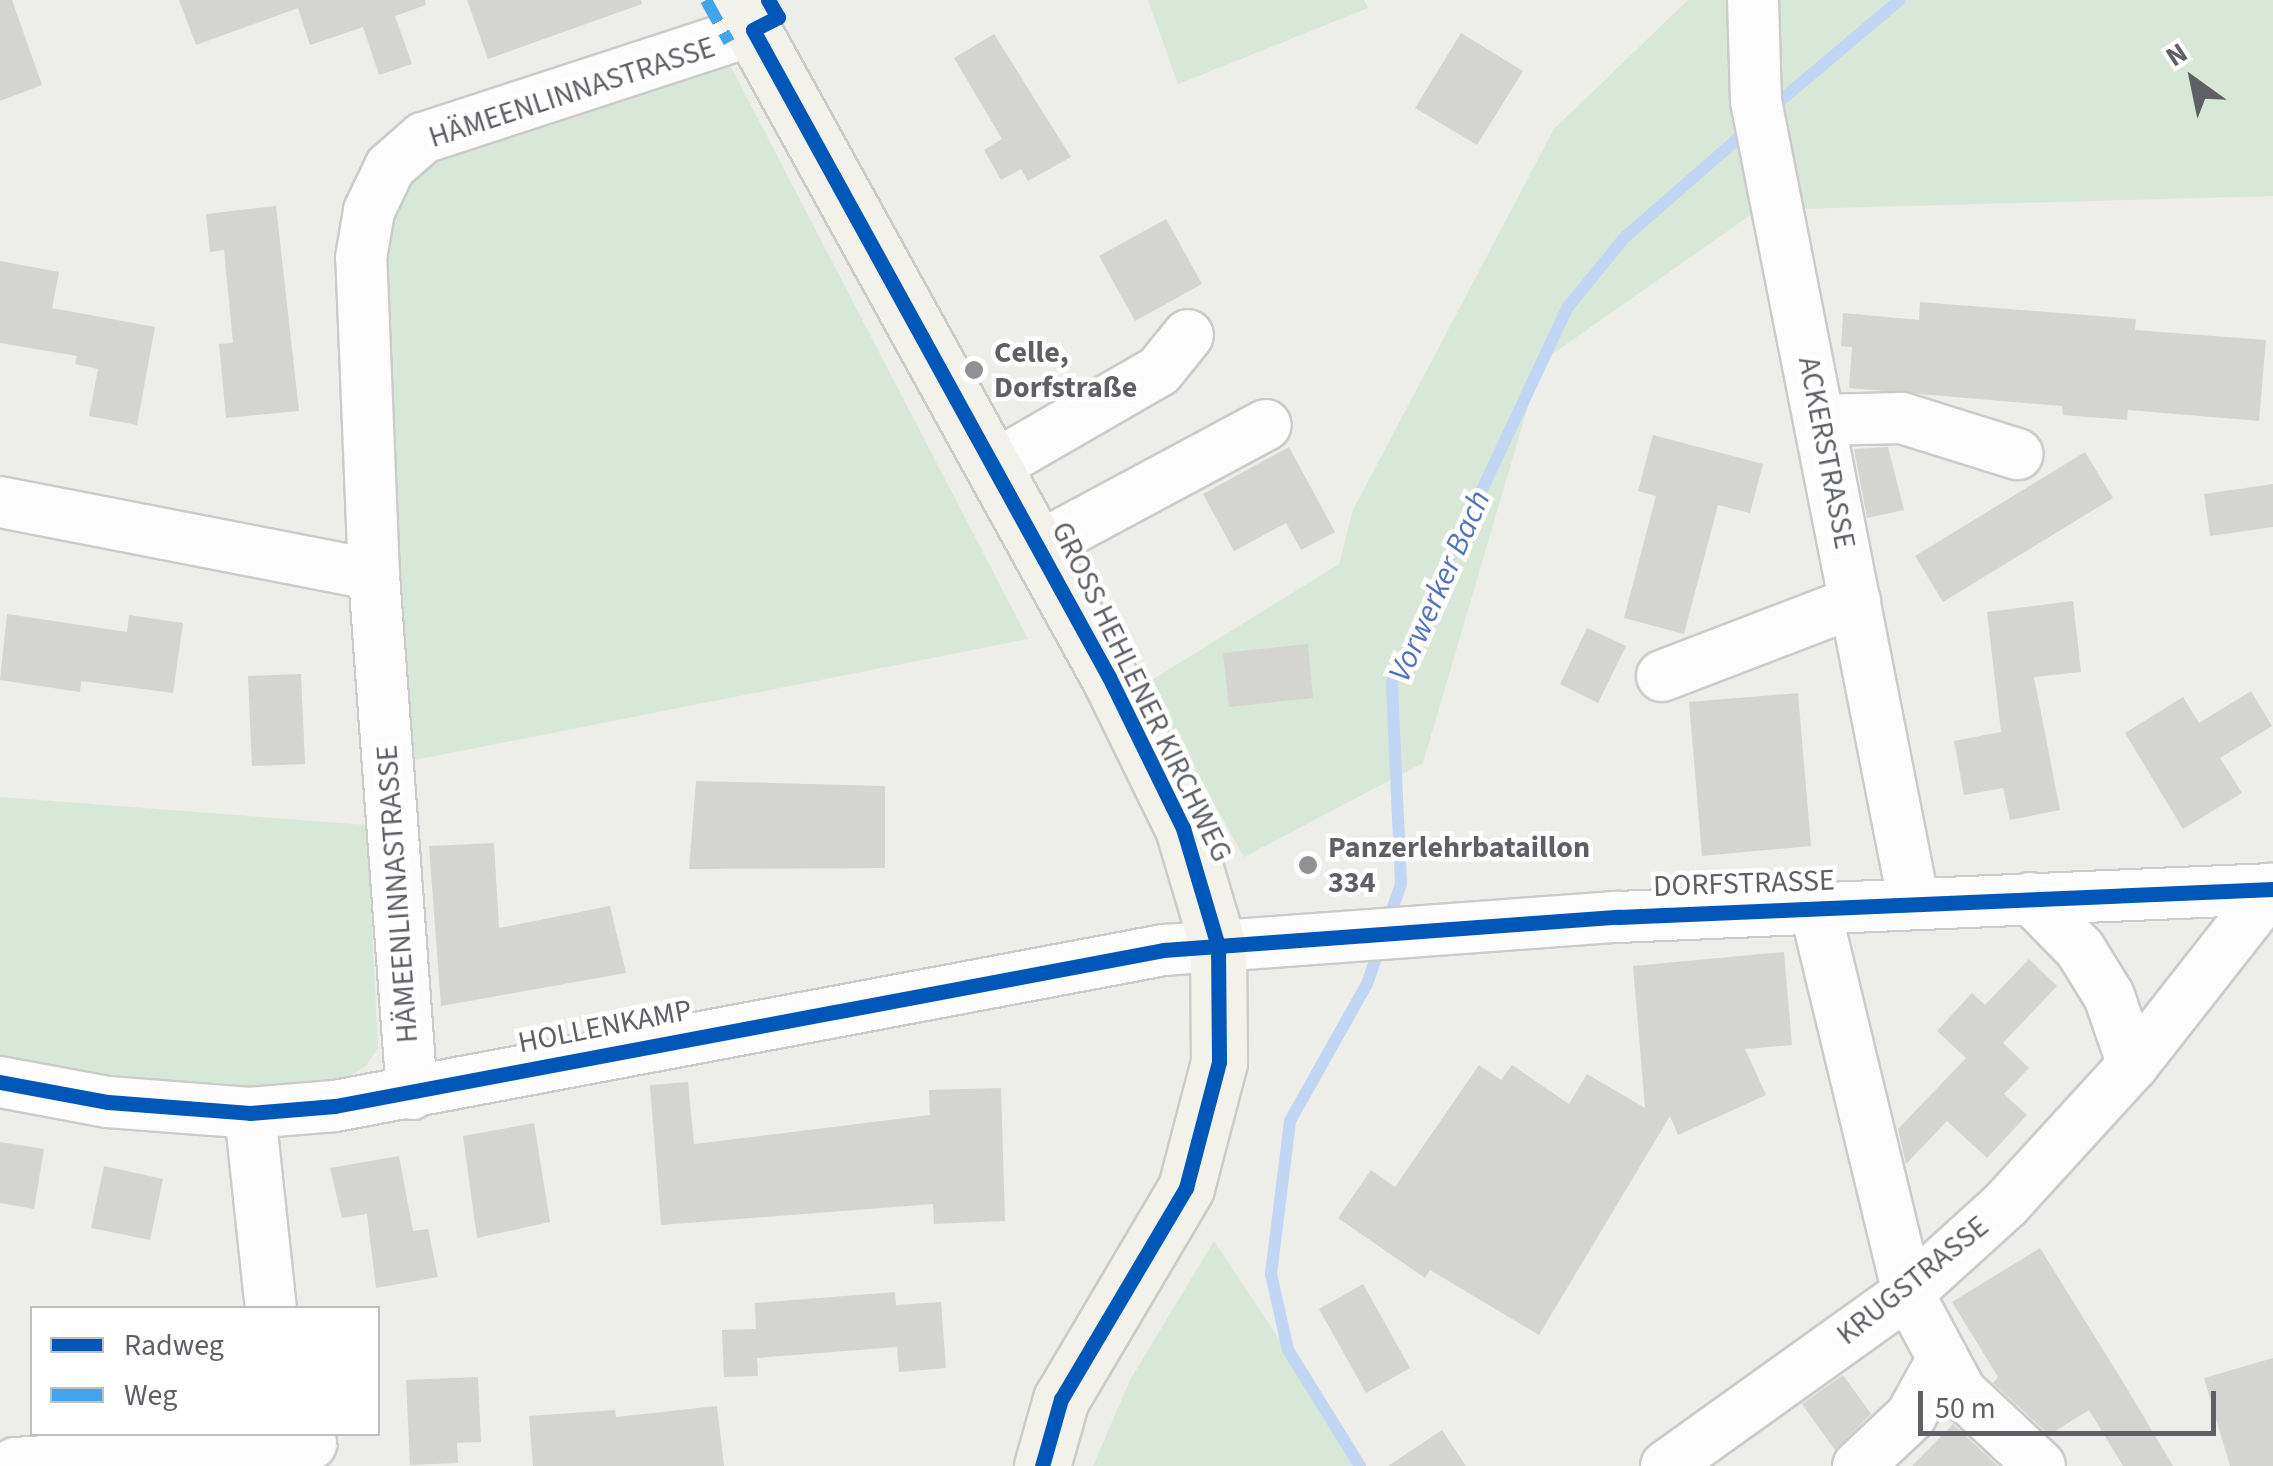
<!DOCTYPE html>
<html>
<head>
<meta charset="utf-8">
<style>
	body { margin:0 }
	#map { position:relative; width:2273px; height:1466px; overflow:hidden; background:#edede9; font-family:"Source Sans 3",sans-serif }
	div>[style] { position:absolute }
	.green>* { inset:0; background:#d8e8d8 }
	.stream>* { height:12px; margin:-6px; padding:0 6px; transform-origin:6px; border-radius:6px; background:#c1d6f3 }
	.building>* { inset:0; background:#d4d4d1 }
	.roads { filter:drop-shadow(2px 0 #cacbca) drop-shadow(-2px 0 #cacbca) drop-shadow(0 2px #cacbca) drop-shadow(0 -2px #cacbca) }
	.minor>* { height:50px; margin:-25px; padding:0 25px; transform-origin:25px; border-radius:25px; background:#fcfcfc }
	.major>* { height:55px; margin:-27.5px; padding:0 27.5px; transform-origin:27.5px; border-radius:27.5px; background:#f2f2ea }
	.quiet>* { height:12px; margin-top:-6px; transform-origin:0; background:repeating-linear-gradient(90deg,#41a5ee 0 25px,transparent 0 37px) }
	.cycleway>* { height:15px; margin:-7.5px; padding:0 7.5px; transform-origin:7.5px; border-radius:7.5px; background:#0057b8 }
	.dots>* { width:28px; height:28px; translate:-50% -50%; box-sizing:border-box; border:5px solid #fff; border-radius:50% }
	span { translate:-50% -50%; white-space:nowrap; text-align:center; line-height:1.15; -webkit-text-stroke:9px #fff; paint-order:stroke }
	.street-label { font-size:30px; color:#5e6065 }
	.poi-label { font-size:30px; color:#5e6065; font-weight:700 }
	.left { translate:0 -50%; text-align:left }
	.water-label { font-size:32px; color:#5274ba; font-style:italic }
	.legend { position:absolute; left:30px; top:1306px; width:350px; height:130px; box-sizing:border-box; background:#fff; border:2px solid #bfbfc1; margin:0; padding:12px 18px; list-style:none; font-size:30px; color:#5e6065 }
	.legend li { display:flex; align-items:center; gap:20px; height:50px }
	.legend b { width:50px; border:2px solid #bfbfc1 }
	.north { position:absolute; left:2143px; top:30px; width:100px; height:100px; -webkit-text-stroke:8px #fff; paint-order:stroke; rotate:327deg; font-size:28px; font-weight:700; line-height:40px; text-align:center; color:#5e6065 }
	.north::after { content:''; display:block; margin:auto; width:35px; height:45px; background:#5e6065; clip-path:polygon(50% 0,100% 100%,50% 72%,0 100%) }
	.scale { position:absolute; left:1918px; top:1391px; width:298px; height:45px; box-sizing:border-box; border:5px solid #5e6065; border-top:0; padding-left:12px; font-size:30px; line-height:35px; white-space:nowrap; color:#5e6065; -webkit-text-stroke:8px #fff; paint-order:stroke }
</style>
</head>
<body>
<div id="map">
	<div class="green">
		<i style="clip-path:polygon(1148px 0,1364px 0,1368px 8px,1178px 84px)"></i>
		<i style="clip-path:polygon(1688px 0,1728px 0,1733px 120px,1759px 209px,1541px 362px,1423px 763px,1244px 857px,1147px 683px,1339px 564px,1353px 510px,1554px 129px)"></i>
		<i style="clip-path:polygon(1775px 0,2273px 0,2273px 196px,1801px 209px,1776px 98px)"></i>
		<i style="clip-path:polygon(729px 63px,1028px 639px,410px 761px,385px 254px,404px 185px,470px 136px)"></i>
		<i style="clip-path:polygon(0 797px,367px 825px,378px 1048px,366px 1066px,337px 1083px,163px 1094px,0 1059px)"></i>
		<i style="clip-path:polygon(1214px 1241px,1363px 1466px,1093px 1466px,1130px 1380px)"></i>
	</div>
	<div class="stream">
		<i style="left:1768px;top:111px;width:172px;rotate:-40.1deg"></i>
		<i style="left:1387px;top:924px;width:42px;rotate:-70.7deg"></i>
		<i style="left:1401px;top:884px;width:202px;rotate:-92.6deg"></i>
		<i style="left:1392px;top:682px;width:414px;rotate:-64.9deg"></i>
		<i style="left:1568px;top:307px;width:89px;rotate:-50.9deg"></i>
		<i style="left:1624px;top:238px;width:167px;rotate:-41.1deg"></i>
		<i style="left:1360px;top:1466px;width:137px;rotate:-121.8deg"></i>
		<i style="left:1288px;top:1350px;width:78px;rotate:-102.6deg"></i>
		<i style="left:1271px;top:1274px;width:154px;rotate:-82.9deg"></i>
		<i style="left:1290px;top:1121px;width:157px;rotate:-60.7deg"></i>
		<i style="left:1367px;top:984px;width:43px;rotate:-71.1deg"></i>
	</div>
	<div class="building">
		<i style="clip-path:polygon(0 0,12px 0,42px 85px,0 101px)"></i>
		<i style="clip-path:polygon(179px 0,425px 0,426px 5px,395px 16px,412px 64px,379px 75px,363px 27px,310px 45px,298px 8px,196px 45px)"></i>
		<i style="clip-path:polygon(467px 0,641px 0,642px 4px,488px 59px)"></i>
		<i style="clip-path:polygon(1461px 33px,1523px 71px,1477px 145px,1415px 108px)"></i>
		<i style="clip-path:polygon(994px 34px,1071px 157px,1028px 181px,1021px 169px,1001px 180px,984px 150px,1002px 139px,954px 58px)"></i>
		<i style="clip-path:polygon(276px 206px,299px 411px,226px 418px,219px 344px,233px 343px,224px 250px,210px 252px,206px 214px)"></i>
		<i style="clip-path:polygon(1166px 219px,1202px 284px,1135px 321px,1099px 256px)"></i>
		<i style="clip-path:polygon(0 261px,59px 272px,52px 308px,155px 327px,137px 425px,89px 416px,98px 369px,75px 364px,77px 356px,0 343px)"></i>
		<i style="clip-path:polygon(1920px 302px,2136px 319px,2135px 330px,2266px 340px,2259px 421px,2128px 410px,2127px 420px,2063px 415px,2062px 406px,1849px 388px,1852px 347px,1841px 346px,1843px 313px,1919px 320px)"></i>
		<i style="clip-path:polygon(1653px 435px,1763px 464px,1750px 513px,1718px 505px,1684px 634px,1624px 618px,1656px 496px,1638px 491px)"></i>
		<i style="clip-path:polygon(1289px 447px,1335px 532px,1301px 550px,1286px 523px,1234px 551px,1203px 494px)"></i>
		<i style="clip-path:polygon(1888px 447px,1904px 510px,1867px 518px,1854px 449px)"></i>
		<i style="clip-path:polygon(2085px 452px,2113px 498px,1943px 602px,1915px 556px)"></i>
		<i style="clip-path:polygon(2273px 484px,2273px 527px,2210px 536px,2204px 494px)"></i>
		<i style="clip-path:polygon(2073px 601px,2081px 672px,2034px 677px,2060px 810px,2010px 820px,2003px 788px,1964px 795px,1954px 741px,2001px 732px,1987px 612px)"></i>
		<i style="clip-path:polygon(7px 614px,127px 632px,129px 615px,183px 623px,173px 693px,81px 681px,80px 692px,0 680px)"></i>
		<i style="clip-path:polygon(1587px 628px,1626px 646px,1598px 703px,1560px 684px)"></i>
		<i style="clip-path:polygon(1308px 644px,1313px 698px,1229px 707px,1223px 653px)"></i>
		<i style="clip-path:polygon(301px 674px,305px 764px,252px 766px,248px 676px)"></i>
		<i style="clip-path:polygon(2251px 691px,2272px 726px,2220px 758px,2242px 793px,2183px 829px,2125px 733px,2183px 697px,2199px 723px)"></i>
		<i style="clip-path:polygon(1798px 693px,1811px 846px,1702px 856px,1689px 702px)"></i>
		<i style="clip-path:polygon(696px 781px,885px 786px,885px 868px,689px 869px)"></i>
		<i style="clip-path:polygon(494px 843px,499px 928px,610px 906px,626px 973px,441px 1006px,429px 846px)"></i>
		<i style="clip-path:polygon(1784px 952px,1792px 1045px,1745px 1049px,1766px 1095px,1678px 1135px,1670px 1116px,1539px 1335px,1430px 1270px,1425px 1278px,1338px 1218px,1371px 1170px,1395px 1187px,1479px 1065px,1501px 1080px,1512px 1065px,1569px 1104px,1587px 1074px,1645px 1108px,1633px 966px)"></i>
		<i style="clip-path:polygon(2029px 959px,2057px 986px,2003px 1043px,2029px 1068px,2004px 1094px,2027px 1115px,1987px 1158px,1947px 1121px,1906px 1164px,1898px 1129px,1966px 1058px,1937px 1031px,1972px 993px,1985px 1005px)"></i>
		<i style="clip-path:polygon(688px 1082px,694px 1144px,930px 1115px,929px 1090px,1001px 1088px,1005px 1221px,934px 1224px,933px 1204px,661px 1225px,650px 1085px)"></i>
		<i style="clip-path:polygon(534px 1123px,550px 1222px,477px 1238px,463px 1136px)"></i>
		<i style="clip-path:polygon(0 1142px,44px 1149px,34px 1209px,0 1203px)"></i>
		<i style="clip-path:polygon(399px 1156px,413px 1231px,428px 1229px,438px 1277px,376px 1288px,367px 1214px,342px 1218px,330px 1168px)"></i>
		<i style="clip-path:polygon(104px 1166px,163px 1179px,150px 1240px,91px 1228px)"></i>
		<i style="clip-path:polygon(2040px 1248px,2126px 1387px,2173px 1466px,2123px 1466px,2089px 1410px,2049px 1435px,1993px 1383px,1998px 1377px,1952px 1302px)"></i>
		<i style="clip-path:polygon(1363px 1284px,1410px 1368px,1366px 1393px,1319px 1309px)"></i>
		<i style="clip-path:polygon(895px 1292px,896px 1305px,941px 1302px,946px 1368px,899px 1372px,897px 1347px,757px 1358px,758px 1376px,724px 1377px,722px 1330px,756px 1329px,755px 1303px)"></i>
		<i style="clip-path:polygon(2273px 1358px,2273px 1466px,2230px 1466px,2204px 1378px)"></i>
		<i style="clip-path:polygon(1843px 1375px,1871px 1414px,1835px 1450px,1802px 1404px)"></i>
		<i style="clip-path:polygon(478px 1377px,481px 1442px,457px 1443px,458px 1463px,410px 1465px,406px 1380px)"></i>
		<i style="clip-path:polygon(717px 1406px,724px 1466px,533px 1466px,529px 1416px,615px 1410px,616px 1417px)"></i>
		<i style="clip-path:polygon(1953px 1424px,1998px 1466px,1912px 1466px)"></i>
		<i style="clip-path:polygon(1442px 1430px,1466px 1466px,1388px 1466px)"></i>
	</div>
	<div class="roads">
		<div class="minor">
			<i style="left:1753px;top:0;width:101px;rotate:88.3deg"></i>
			<i style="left:1756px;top:101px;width:818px;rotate:78.87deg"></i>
			<i style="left:1819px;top:420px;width:83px;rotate:-1.4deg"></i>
			<i style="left:1902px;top:418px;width:121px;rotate:17.4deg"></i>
			<i style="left:996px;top:465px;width:188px;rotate:-30deg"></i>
			<i style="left:1159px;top:371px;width:46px;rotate:-51.1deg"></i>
			<i style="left:0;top:502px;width:381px;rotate:11deg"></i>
			<i style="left:1040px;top:546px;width:256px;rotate:-28.2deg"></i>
			<i style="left:1662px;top:676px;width:207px;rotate:-21deg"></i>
			<i style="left:2030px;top:898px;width:71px;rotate:45.6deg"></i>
			<i style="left:2080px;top:949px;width:55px;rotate:58.3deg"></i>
			<i style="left:2109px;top:996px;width:73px;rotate:70.8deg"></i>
			<i style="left:1815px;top:909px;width:395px;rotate:76.4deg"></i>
			<i style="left:1908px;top:1293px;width:112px;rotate:61.8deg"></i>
			<i style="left:1961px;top:1392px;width:108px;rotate:43.1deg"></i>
			<i style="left:0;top:1082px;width:110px;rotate:10.5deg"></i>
			<i style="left:108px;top:1102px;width:142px;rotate:4.4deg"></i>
			<i style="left:250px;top:1113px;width:85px;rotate:-4.7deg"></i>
			<i style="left:335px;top:1106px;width:844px;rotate:-10.66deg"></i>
			<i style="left:1164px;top:950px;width:455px;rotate:-4.2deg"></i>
			<i style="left:1618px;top:917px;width:656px;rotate:-2.45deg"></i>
			<i style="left:412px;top:1094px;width:520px;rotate:-94.19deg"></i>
			<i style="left:374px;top:575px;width:317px;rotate:-92.3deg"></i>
			<i style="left:361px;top:258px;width:48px;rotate:-80.3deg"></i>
			<i style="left:369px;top:211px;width:49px;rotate:-64.5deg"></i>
			<i style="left:390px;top:167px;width:44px;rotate:-41.3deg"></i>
			<i style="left:423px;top:138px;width:347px;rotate:-18.1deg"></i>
			<i style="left:250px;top:1113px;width:196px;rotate:83.9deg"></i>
			<i style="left:15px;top:1463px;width:297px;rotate:-3.7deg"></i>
			<i style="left:1666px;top:1466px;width:297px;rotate:-35.6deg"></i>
			<i style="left:1908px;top:1293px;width:132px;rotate:-42.2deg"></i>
			<i style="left:2006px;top:1204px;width:188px;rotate:-47.6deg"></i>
			<i style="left:2133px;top:1065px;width:224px;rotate:-51.9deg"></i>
			<i style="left:1858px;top:1466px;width:73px;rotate:-43.3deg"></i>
			<i style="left:1911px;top:1416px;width:66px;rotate:-61.1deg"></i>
		</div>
		<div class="major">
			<i style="left:736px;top:0;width:773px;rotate:61.15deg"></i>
			<i style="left:1109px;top:677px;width:168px;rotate:63.9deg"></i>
			<i style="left:1183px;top:828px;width:123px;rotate:73.5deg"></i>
			<i style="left:1218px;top:946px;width:116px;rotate:89.5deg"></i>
			<i style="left:1219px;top:1062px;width:130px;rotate:104.7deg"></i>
			<i style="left:1186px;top:1188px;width:245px;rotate:120.6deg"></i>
			<i style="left:1061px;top:1399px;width:70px;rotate:105.8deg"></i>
		</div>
	</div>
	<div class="quiet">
		<i style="left:706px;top:0;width:48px;rotate:61.3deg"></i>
	</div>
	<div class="cycleway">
		<i style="left:768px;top:0;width:20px;rotate:60deg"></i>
		<i style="left:778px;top:17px;width:28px;rotate:153deg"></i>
		<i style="left:753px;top:30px;width:738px;rotate:61.18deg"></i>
		<i style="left:1109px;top:677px;width:168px;rotate:63.9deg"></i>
		<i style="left:1183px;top:828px;width:123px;rotate:73.5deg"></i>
		<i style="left:1218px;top:946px;width:116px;rotate:89.5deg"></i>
		<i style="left:1219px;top:1062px;width:130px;rotate:104.7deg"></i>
		<i style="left:1186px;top:1188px;width:245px;rotate:120.6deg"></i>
		<i style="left:1061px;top:1399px;width:70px;rotate:105.8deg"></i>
		<i style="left:0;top:1082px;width:110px;rotate:10.5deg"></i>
		<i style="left:108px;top:1102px;width:142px;rotate:4.4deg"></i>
		<i style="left:250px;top:1113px;width:85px;rotate:-4.7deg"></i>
		<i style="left:335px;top:1106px;width:844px;rotate:-10.66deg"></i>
		<i style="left:1164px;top:950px;width:455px;rotate:-4.2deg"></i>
		<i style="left:1618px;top:917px;width:656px;rotate:-2.45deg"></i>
	</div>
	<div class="dots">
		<i style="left:974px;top:370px;background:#909193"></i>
		<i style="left:1308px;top:865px;background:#909193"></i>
	</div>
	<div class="street-label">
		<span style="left:572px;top:93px;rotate:-18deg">HÄMEENLINNASTRASSE</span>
		<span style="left:1826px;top:453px;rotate:79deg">ACKERSTRASSE</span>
		<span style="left:1141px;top:692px;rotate:64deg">GROSS HEHLENER KIRCHWEG</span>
		<span style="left:1744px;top:884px;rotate:-2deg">DORFSTRASSE</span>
		<span style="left:398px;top:894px;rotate:-94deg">HÄMEENLINNASTRASSE</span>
		<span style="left:605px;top:1027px;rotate:-11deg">HOLLENKAMP</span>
		<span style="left:1913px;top:1281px;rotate:-39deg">KRUGSTRASSE</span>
	</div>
	<div class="poi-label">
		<span class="left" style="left:994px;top:370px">Celle,<br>Dorfstraße</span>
		<span class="left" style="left:1328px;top:865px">Panzerlehrbataillon<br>334</span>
	</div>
	<div class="water-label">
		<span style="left:1440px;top:586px;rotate:-66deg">Vorwerker Bach</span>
	</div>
	<ul class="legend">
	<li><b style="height:12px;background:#0057b8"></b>Radweg</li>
	<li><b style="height:12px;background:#41a5ee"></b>Weg</li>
	</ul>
	<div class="north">N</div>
	<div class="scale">50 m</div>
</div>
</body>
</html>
